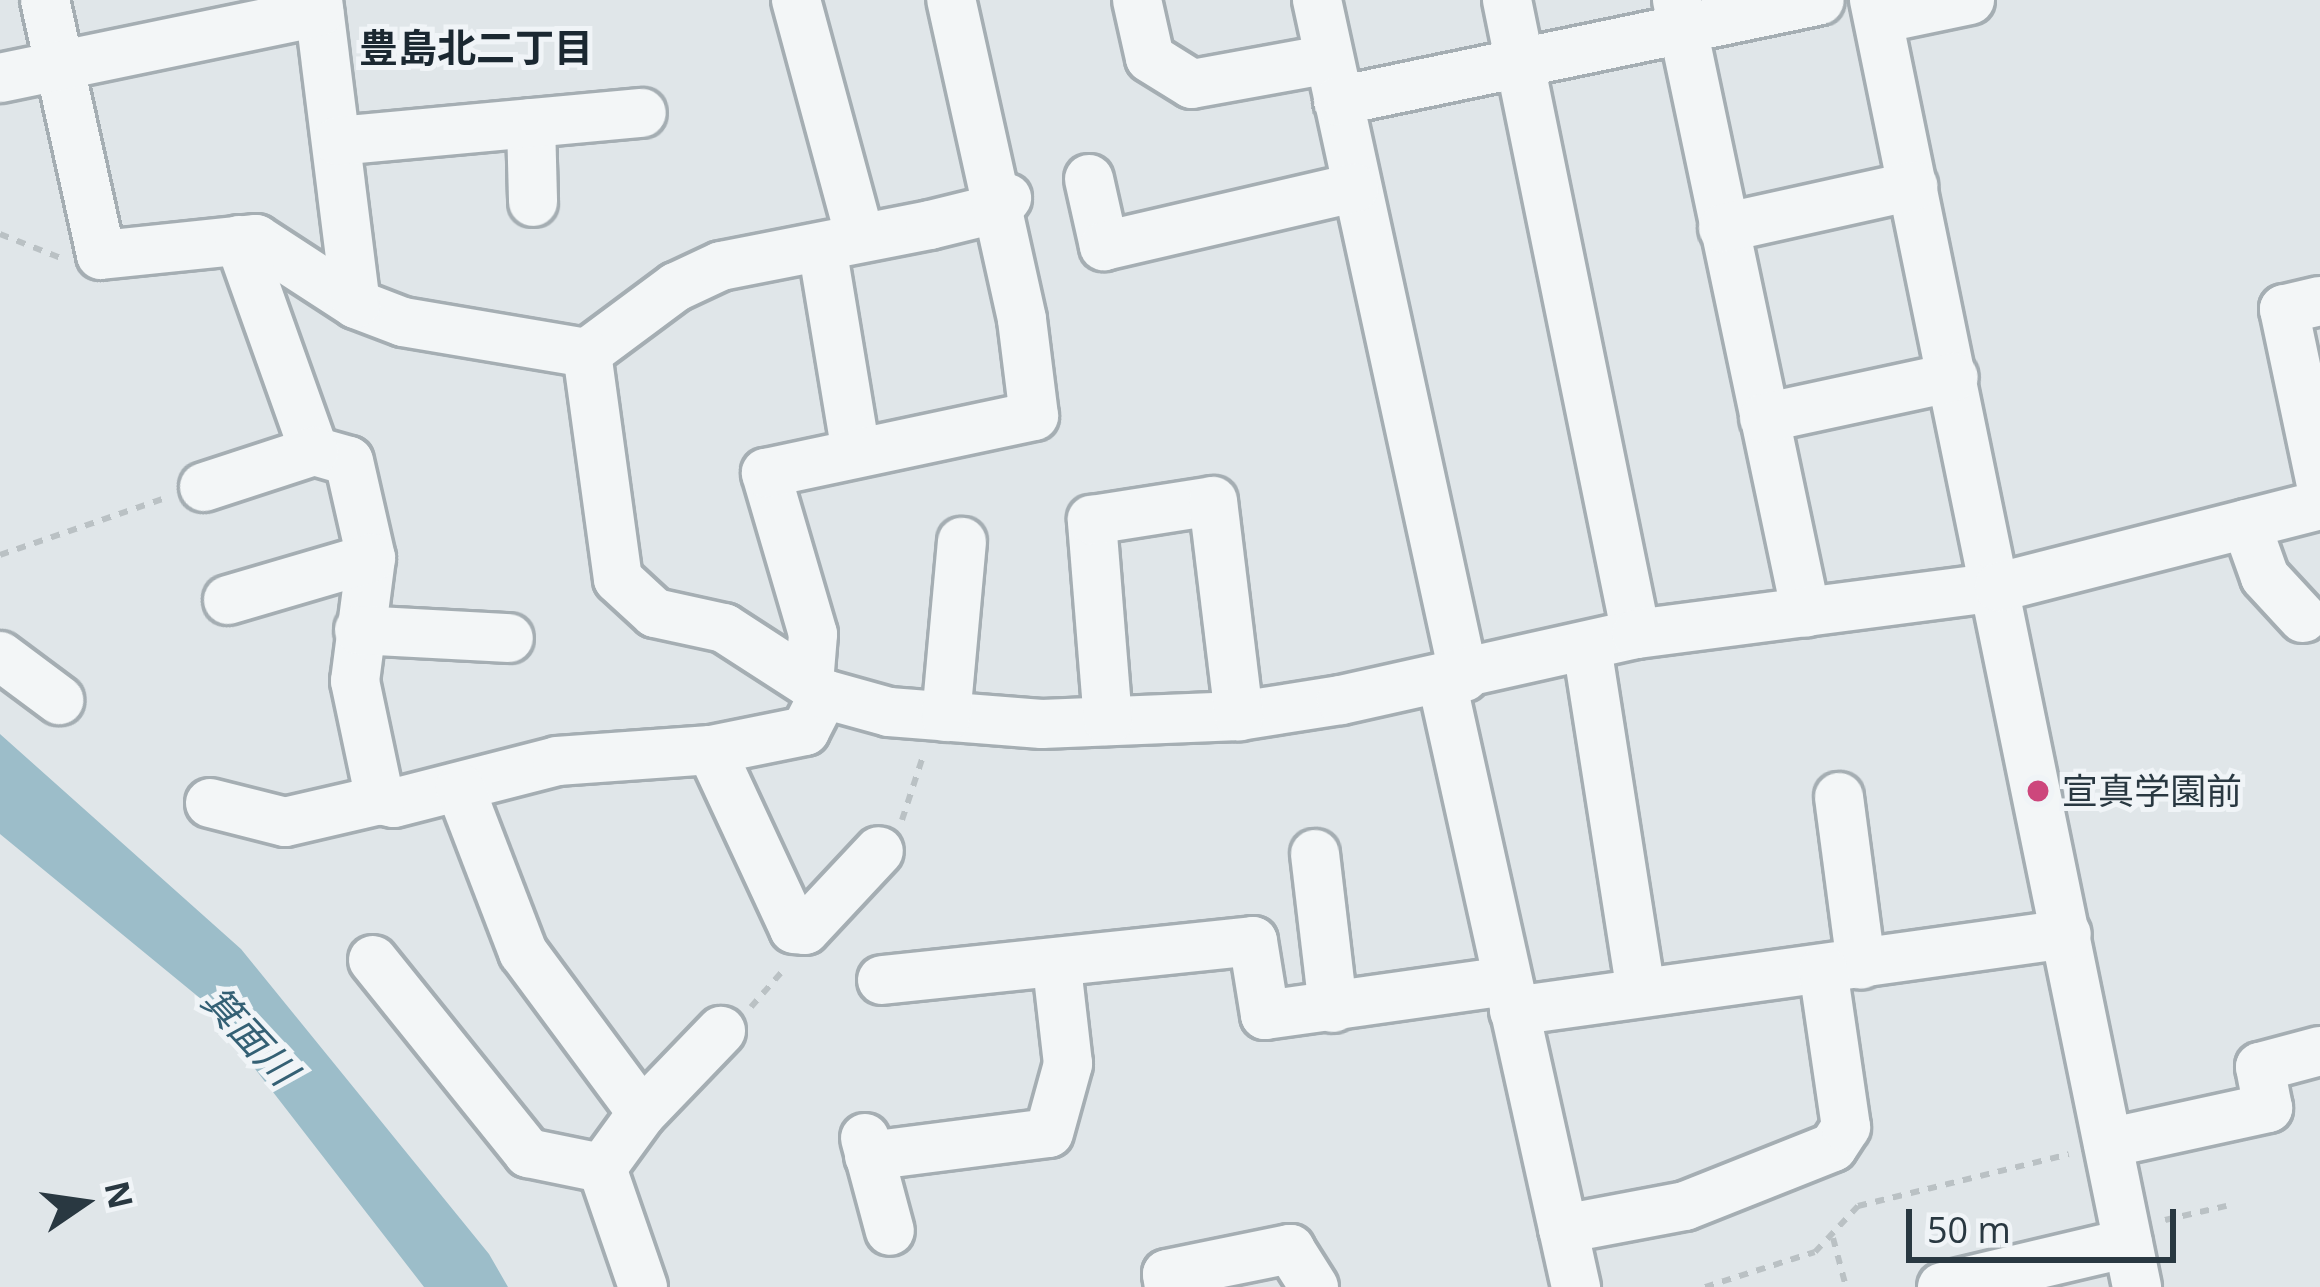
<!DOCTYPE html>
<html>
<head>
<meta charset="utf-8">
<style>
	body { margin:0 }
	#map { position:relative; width:2320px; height:1287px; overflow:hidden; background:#e0e6e9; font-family:"Open Sans","Noto Sans JP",sans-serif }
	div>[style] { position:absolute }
	.water>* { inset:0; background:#9cbdc9 }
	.path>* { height:6px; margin-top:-3px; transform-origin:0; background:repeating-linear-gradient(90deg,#bac1c4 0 9px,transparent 0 18px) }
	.roads { filter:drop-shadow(3px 0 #a5aeb3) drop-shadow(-3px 0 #a5aeb3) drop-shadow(0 3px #a5aeb3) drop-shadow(0 -3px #a5aeb3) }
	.minor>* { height:48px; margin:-24px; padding:0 24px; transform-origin:24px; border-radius:24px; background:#f3f6f7 }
	.dots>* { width:33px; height:33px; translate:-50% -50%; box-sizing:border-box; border:6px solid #f0f4f7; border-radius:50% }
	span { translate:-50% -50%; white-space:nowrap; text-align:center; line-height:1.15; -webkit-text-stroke:10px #f0f4f7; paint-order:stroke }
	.poi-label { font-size:36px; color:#293841 }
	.left { translate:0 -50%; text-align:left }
	.neighbourhood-label { font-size:39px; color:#1b2831; font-weight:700 }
	.water-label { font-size:39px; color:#346074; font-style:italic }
	.north { position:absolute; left:24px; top:1143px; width:120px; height:120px; -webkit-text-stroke:9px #f0f4f7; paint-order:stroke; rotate:77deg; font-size:33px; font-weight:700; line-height:48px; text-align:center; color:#293841 }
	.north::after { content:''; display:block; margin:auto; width:42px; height:54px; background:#293841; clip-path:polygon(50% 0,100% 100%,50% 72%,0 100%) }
	.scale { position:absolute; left:1906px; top:1209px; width:270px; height:54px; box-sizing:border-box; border:6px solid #293841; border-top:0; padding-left:15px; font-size:36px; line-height:42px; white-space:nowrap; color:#293841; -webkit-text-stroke:9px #f0f4f7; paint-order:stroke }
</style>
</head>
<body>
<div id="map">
	<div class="water">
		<i style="clip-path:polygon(0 734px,241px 949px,489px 1254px,508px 1287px,424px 1287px,201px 999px,0 834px)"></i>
	</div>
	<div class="path">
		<i style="left:0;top:234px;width:66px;rotate:21.5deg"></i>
		<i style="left:0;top:555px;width:176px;rotate:-19deg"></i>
		<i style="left:902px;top:820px;width:71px;rotate:-71.8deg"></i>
		<i style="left:751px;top:1007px;width:53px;rotate:-48.8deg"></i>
		<i style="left:2165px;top:1220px;width:63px;rotate:-12.9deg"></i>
		<i style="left:1833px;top:1238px;width:51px;rotate:75.1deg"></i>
		<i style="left:1705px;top:1287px;width:115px;rotate:-17.7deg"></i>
		<i style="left:1815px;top:1252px;width:63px;rotate:-46.9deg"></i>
		<i style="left:1858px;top:1206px;width:217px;rotate:-13.8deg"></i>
	</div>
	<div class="roads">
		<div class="minor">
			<i style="left:45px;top:0;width:261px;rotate:77.6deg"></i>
			<i style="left:101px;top:255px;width:156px;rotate:-5.9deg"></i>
			<i style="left:256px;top:239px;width:119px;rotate:33deg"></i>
			<i style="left:356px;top:304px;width:50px;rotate:21deg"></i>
			<i style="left:403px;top:322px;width:187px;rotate:9.6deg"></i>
			<i style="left:587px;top:353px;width:111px;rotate:-36.6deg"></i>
			<i style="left:676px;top:287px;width:50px;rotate:-25deg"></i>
			<i style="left:721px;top:266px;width:213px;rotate:-11.1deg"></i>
			<i style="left:930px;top:225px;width:71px;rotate:-13.8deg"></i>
			<i style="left:999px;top:208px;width:13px;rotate:-51deg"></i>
			<i style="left:318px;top:0;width:306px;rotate:82.9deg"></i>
			<i style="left:796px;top:0;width:246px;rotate:74.9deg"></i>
			<i style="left:1137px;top:0;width:59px;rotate:77.4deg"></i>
			<i style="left:1150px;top:58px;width:49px;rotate:31.8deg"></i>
			<i style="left:1192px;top:84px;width:139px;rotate:-10.3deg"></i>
			<i style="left:1317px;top:0;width:693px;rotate:77.75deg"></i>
			<i style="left:1507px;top:0;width:647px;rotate:78.5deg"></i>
			<i style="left:1677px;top:0;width:626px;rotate:78.12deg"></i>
			<i style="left:1874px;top:0;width:1314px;rotate:78.45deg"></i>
			<i style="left:1879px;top:19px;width:93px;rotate:-11.8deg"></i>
			<i style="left:0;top:78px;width:326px;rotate:-11.7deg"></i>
			<i style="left:1338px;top:101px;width:492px;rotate:-11.8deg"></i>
			<i style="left:531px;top:123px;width:79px;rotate:88.5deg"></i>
			<i style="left:338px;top:141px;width:305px;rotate:-5.3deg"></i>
			<i style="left:1089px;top:179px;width:69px;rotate:77.4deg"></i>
			<i style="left:1104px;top:246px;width:257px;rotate:-13.1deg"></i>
			<i style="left:1723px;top:228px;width:195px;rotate:-12.5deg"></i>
			<i style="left:239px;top:240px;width:224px;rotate:70.4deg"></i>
			<i style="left:314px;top:451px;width:36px;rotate:16deg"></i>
			<i style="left:349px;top:461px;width:99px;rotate:77.2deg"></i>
			<i style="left:371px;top:558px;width:124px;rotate:97.4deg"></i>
			<i style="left:355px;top:681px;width:122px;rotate:78.1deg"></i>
			<i style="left:380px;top:800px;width:14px;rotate:12deg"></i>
			<i style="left:394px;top:803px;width:168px;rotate:-14.4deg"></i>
			<i style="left:557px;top:761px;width:154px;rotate:-4.1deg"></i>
			<i style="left:711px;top:750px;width:96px;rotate:-11.4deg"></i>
			<i style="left:805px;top:731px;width:42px;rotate:-62.8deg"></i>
			<i style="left:824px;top:694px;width:67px;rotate:15.5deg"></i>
			<i style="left:889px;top:712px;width:153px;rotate:4.5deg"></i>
			<i style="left:1042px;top:724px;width:197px;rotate:-2.3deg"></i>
			<i style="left:1239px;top:716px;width:103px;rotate:-8.9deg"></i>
			<i style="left:1341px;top:700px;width:302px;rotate:-12.6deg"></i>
			<i style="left:1636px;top:634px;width:366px;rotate:-7.4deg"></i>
			<i style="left:1999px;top:587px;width:331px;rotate:-14.3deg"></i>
			<i style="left:822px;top:247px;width:208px;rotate:80.6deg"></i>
			<i style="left:2320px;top:301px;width:37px;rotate:167deg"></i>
			<i style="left:2284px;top:309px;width:175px;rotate:78.1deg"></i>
			<i style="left:587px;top:353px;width:228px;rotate:82.2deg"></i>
			<i style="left:618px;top:579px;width:50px;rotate:42.6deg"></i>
			<i style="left:655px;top:613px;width:71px;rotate:12.3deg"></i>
			<i style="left:724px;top:628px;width:101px;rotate:32.9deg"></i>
			<i style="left:1764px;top:418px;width:194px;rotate:-12.2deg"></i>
			<i style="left:204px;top:487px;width:116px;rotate:-18.1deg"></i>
			<i style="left:2246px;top:524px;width:56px;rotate:70.3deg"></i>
			<i style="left:2265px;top:577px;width:56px;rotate:47.2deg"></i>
			<i style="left:228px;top:600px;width:149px;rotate:-16.4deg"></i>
			<i style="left:359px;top:630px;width:150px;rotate:3.1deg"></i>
			<i style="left:1587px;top:647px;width:349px;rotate:81.1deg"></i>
			<i style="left:0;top:656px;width:74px;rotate:36.7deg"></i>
			<i style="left:1442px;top:682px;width:620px;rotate:77.51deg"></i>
			<i style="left:824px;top:694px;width:19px;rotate:-144deg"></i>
			<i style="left:809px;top:683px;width:49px;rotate:-85.3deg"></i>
			<i style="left:813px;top:634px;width:168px;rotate:-106.3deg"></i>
			<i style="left:766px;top:473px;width:274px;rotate:-12deg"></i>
			<i style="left:1034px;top:416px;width:98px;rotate:-97.1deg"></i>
			<i style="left:1022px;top:319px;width:327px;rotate:-102.5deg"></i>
			<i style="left:946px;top:717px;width:176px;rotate:-84.8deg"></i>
			<i style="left:1108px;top:721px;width:202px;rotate:-94.6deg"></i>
			<i style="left:1092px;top:520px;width:122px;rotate:-8.9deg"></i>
			<i style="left:1213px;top:501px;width:217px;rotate:83.1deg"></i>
			<i style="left:711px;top:750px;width:197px;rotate:65.1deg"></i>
			<i style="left:794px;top:929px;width:11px;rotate:5deg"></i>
			<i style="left:805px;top:930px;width:108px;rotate:-46.9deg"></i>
			<i style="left:460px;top:788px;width:176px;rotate:69deg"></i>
			<i style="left:523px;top:952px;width:200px;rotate:53.5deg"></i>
			<i style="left:642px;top:1113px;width:68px;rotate:126deg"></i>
			<i style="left:602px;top:1168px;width:126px;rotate:71deg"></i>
			<i style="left:1839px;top:797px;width:169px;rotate:82.5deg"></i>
			<i style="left:210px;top:803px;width:77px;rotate:14.2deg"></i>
			<i style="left:285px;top:822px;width:98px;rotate:-13deg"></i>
			<i style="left:1315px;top:854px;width:155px;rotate:83.3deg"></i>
			<i style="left:373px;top:960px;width:248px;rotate:51.2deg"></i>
			<i style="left:528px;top:1153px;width:76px;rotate:11.5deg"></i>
			<i style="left:882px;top:980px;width:373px;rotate:-6deg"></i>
			<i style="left:1253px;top:941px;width:75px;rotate:80.8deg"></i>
			<i style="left:1265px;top:1015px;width:244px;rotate:-8deg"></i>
			<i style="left:1514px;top:1011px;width:558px;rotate:-7.93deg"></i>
			<i style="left:642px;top:1113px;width:114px;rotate:-46.1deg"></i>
			<i style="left:865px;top:1138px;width:96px;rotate:75deg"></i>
			<i style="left:2108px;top:1143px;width:164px;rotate:-12.3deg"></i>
			<i style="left:2268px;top:1108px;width:42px;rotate:-101deg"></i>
			<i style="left:2260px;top:1067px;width:62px;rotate:-14.9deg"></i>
			<i style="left:869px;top:1156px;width:181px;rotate:-7.3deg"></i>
			<i style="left:1049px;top:1133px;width:72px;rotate:-74.6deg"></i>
			<i style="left:1068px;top:1064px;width:98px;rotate:-96.5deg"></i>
			<i style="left:1563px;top:1229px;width:124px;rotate:-10.7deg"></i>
			<i style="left:1685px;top:1206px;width:159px;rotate:-21.7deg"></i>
			<i style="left:1833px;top:1147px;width:24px;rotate:-57deg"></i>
			<i style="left:1846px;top:1127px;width:159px;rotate:-98.3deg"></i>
			<i style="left:1169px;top:1287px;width:13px;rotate:-99deg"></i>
			<i style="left:1167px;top:1274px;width:126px;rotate:-11.5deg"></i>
			<i style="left:1290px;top:1249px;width:45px;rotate:57.7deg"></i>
			<i style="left:1942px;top:1287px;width:191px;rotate:-13.3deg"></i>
		</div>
	</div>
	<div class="dots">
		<i style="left:2038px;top:791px;background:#cd477c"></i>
	</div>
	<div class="poi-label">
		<span class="left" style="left:2062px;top:791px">宣真学園前</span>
	</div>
	<div class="neighbourhood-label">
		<span style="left:476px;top:47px">豊島北二丁目</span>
	</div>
	<div class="water-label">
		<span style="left:250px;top:1035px;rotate:47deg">箕面川</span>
	</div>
	<div class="north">N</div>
	<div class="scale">50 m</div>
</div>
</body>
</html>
